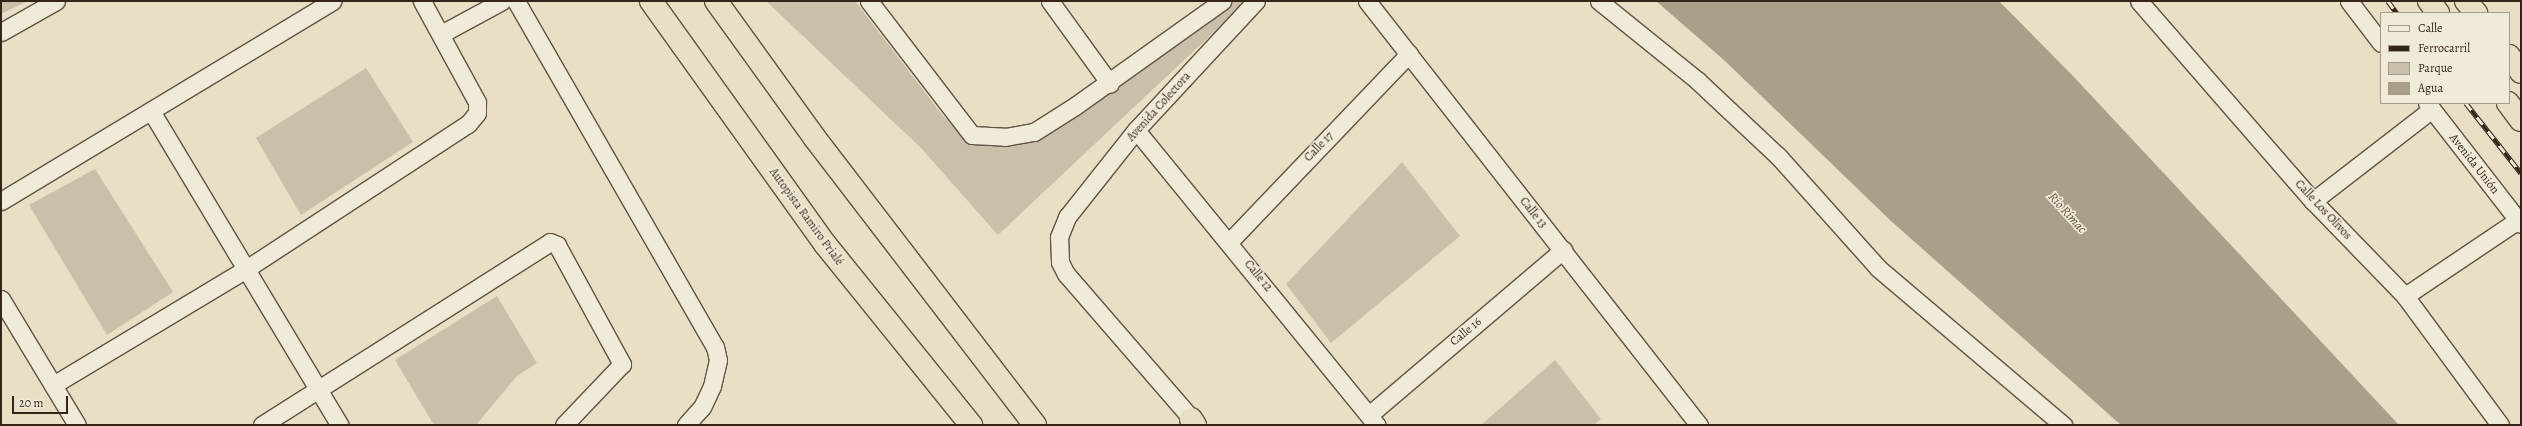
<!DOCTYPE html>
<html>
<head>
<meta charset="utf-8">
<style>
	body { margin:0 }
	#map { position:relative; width:2522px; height:426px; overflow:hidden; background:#e8dfc5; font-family:Alegreya,serif }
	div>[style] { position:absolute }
	.green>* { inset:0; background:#cabfa8 }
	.water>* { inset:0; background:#ab9f8a }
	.roads { filter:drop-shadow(1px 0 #625343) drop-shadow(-1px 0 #625343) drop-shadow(0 1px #625343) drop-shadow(0 -1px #625343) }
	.minor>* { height:17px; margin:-8.5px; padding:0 8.5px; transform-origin:8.5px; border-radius:8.5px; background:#f0ead9 }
	.trunk>* { height:22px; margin:-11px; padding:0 11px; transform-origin:11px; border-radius:11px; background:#e8dfc5 }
	.rail>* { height:4.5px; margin-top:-2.25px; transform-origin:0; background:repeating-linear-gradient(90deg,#f0ead9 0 9px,#352418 0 18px); box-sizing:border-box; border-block:1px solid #352418 }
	span { translate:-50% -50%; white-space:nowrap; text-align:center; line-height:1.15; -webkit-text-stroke:3.5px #f0ead9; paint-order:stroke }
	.street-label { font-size:12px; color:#352418 }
	.water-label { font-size:13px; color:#5e4f40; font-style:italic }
	.frame { position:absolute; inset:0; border:2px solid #352418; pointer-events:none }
	.legend { position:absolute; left:2380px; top:12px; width:130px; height:92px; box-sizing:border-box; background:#f0ead9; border:1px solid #a59b8c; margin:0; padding:5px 7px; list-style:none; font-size:12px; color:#352418 }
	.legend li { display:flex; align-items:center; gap:8px; height:20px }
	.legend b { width:20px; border:1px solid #a59b8c }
	.scale { position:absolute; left:12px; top:396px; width:56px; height:18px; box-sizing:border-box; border:2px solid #352418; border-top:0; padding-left:5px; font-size:12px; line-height:14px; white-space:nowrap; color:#352418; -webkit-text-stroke:3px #f0ead9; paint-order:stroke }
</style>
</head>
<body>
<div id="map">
	<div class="green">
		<i style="clip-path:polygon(1px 1px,28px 1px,1px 14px)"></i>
		<i style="clip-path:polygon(766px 1px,855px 1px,943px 116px,970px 142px,1041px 134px,1234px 1px,1247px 1px,998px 235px,921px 148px)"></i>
		<i style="clip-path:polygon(366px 68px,413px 142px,301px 215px,256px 138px)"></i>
		<i style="clip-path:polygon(1402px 162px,1460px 236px,1331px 343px,1286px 284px)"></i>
		<i style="clip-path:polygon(95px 169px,173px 292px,107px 335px,29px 205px)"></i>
		<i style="clip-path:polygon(497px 296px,537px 363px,517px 376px,476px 425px,434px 425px,395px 360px)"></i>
		<i style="clip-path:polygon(1555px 360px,1601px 419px,1594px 425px,1481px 425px)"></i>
	</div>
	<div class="water">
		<i style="clip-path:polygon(1656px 1px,1999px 1px,2073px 76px,2399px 425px,2121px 425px,1891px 221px,1725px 61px)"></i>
	</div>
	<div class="roads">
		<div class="minor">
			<i style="left:516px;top:1px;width:399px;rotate:60.1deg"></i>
			<i style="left:715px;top:347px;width:13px;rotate:77deg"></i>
			<i style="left:718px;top:360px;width:27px;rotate:103deg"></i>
			<i style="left:712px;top:386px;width:23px;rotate:115deg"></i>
			<i style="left:702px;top:407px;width:24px;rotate:132deg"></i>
			<i style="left:869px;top:1px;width:169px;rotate:52.5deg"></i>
			<i style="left:972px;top:135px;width:33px;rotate:3deg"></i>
			<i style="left:1005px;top:137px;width:29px;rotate:-10deg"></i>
			<i style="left:1034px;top:132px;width:49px;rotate:-32.4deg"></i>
			<i style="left:1075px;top:106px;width:181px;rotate:-35.5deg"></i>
			<i style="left:1050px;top:1px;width:102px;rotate:54.1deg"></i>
			<i style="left:1367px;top:1px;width:539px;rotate:51.94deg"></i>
			<i style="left:1599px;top:1px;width:127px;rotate:38.9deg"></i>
			<i style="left:1698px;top:81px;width:110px;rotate:43.2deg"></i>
			<i style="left:1778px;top:156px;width:150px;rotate:48.2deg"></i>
			<i style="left:1878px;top:268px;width:243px;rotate:40.3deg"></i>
			<i style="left:2139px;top:1px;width:265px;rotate:49deg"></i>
			<i style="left:2313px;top:201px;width:132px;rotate:45.9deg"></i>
			<i style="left:2405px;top:296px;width:160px;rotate:53.6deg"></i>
			<i style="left:2349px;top:1px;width:53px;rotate:52.7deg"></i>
			<i style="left:1px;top:32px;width:63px;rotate:-29.4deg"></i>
			<i style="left:441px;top:34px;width:69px;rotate:-28.4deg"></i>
			<i style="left:2427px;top:103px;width:153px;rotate:52.2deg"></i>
			<i style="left:151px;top:111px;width:366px;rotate:59deg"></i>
			<i style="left:1136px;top:130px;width:381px;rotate:50.8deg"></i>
			<i style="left:1px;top:201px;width:387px;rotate:-31.1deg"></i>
			<i style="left:2313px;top:201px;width:150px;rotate:-37.7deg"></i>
			<i style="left:1230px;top:241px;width:259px;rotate:-46.3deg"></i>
			<i style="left:2405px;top:296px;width:136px;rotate:-33.9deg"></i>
			<i style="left:1px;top:299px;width:147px;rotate:58.9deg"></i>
			<i style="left:53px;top:385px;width:225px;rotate:-31deg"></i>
			<i style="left:246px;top:269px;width:265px;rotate:-33.2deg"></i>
			<i style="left:468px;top:124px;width:14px;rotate:-51deg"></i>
			<i style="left:477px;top:113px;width:11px;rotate:-90deg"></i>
			<i style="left:477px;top:102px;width:115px;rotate:-118.6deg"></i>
			<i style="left:1369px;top:415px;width:255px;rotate:-40.4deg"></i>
			<i style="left:262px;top:425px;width:341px;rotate:-32.4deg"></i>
			<i style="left:550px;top:242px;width:8px;rotate:23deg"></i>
			<i style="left:557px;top:245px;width:136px;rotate:61.4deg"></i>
			<i style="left:622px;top:364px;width:84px;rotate:133.6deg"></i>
			<i style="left:1197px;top:425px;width:200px;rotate:-130.9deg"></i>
			<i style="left:1066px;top:274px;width:13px;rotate:-117deg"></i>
			<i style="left:1060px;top:262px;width:25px;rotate:-92deg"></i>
			<i style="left:1059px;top:237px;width:22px;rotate:-68deg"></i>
			<i style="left:1067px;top:217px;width:111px;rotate:-51.6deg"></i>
			<i style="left:1136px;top:130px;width:176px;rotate:-47.1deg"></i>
		</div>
		<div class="trunk">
			<i style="left:651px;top:1px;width:299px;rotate:54.4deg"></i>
			<i style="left:825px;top:244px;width:233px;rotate:51.1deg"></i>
			<i style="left:716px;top:1px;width:168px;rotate:54.2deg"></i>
			<i style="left:814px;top:137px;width:363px;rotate:52.5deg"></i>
			<i style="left:2429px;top:1px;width:15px;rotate:53deg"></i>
			<i style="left:2466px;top:1px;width:16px;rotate:50deg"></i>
			<i style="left:2509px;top:56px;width:20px;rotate:53deg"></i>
			<i style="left:2508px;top:103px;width:21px;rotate:53deg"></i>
			<i style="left:1191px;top:419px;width:7px;rotate:56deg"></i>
		</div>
	</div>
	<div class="rail">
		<i style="left:2388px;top:1px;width:15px;rotate:53deg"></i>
		<i style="left:2466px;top:103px;width:89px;rotate:51.8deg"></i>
	</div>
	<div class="street-label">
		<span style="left:1159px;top:107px;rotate:-48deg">Avenida Colectora</span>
		<span style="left:1319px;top:147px;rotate:-46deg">Calle 17</span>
		<span style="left:2474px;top:164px;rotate:52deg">Avenida Unión</span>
		<span style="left:2323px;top:210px;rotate:47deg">Calle Los Olivos</span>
		<span style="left:1533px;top:213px;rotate:52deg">Calle 13</span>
		<span style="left:806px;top:217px;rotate:54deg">Autopista Ramiro Prialé</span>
		<span style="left:1258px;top:276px;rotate:51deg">Calle 12</span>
		<span style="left:1466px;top:332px;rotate:-40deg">Calle 16</span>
	</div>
	<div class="water-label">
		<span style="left:2067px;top:213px;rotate:48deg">Río Rímac</span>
	</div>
	<div class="frame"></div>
	<ul class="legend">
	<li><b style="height:5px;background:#f0ead9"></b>Calle</li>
	<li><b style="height:5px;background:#352418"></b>Ferrocarril</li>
	<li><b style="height:11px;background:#cabfa8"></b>Parque</li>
	<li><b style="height:11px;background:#ab9f8a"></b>Agua</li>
	</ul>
	<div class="scale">20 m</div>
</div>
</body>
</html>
